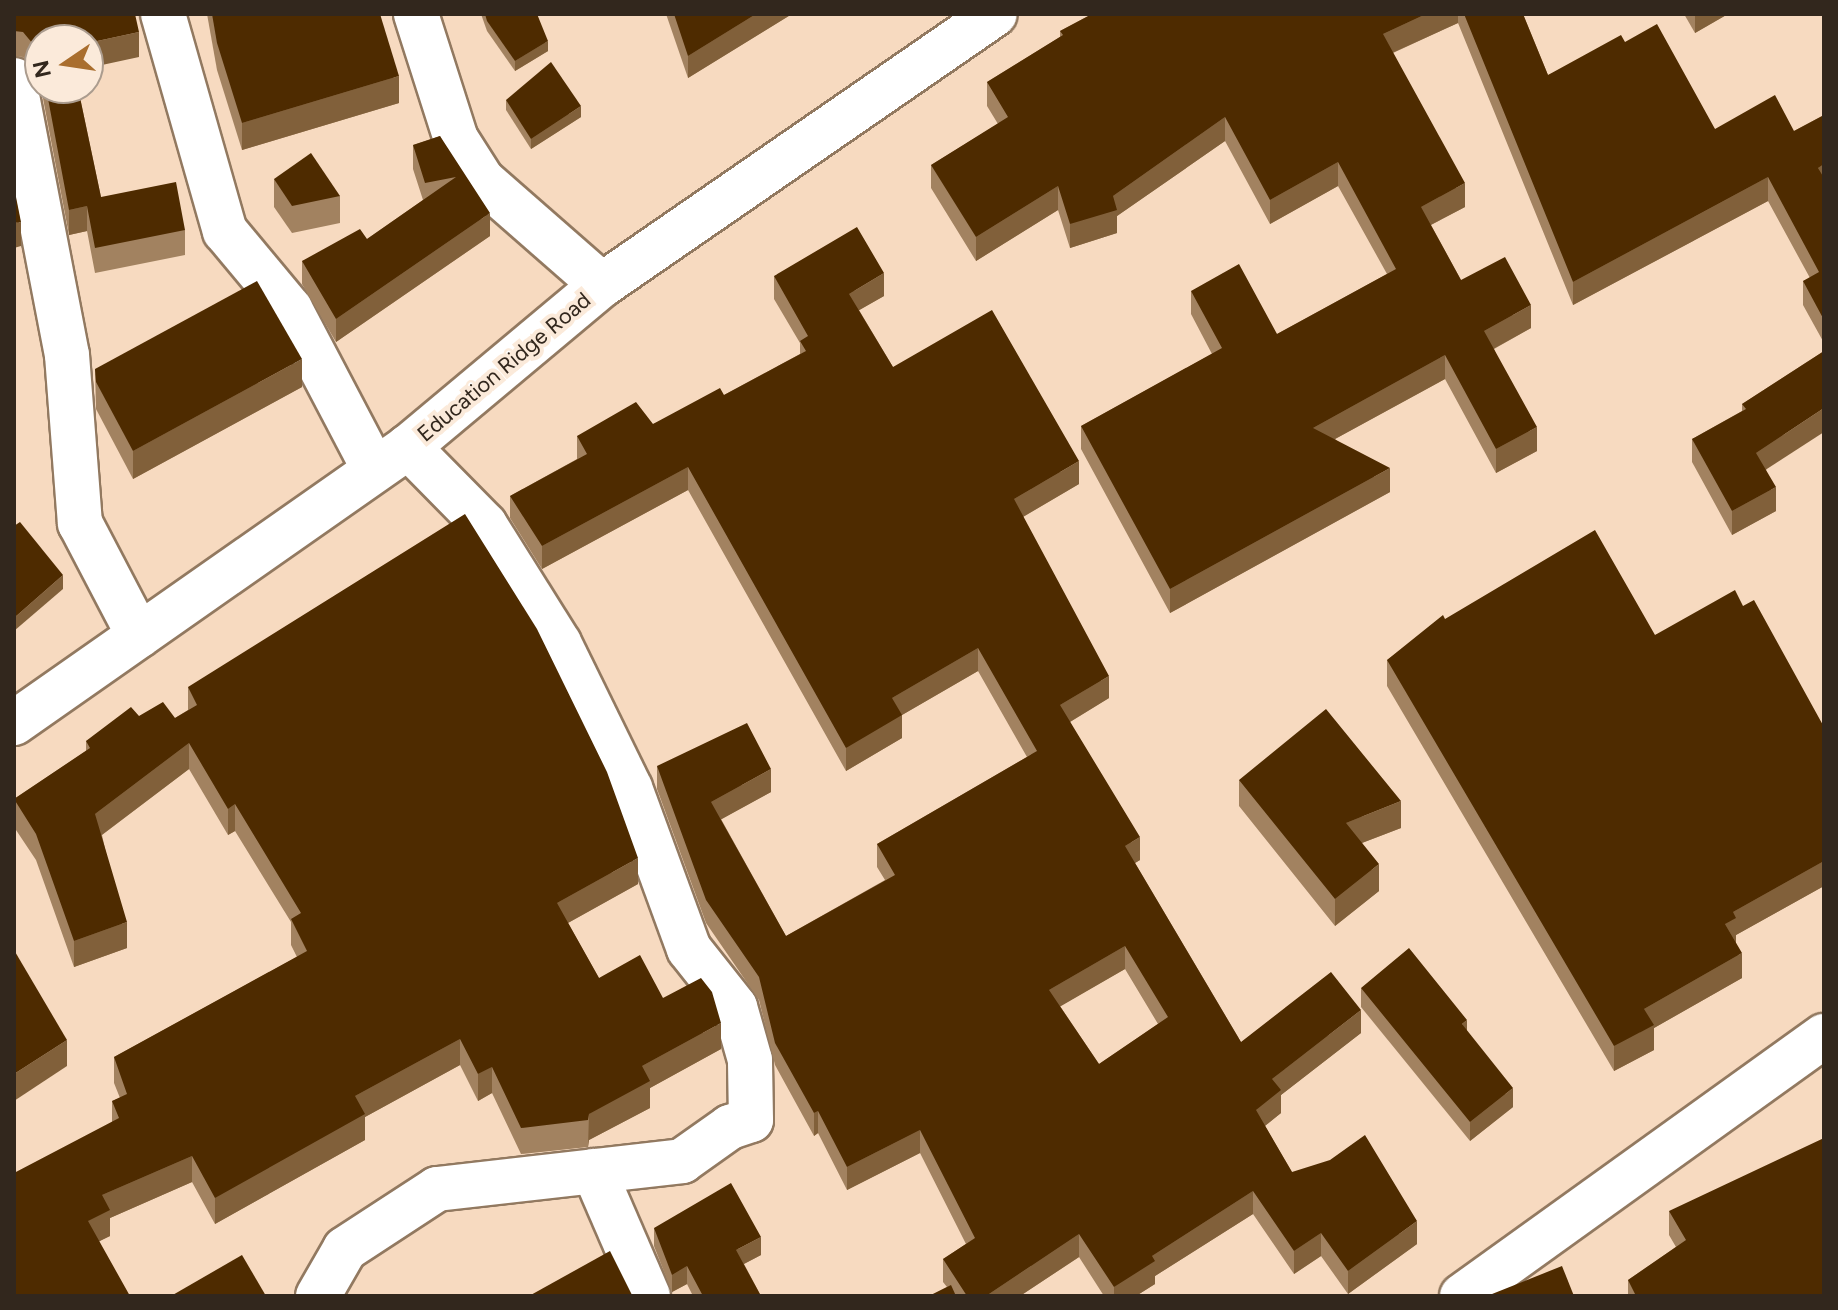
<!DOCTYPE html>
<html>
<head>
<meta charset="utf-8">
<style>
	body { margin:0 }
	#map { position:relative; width:1838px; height:1310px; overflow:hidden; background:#f7dac0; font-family:Figtree,sans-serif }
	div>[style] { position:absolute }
	.roads { filter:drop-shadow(2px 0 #927960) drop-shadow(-2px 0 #927960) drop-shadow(0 2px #927960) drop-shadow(0 -2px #927960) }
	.street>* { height:44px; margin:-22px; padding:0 22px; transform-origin:22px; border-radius:22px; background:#fff }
	.secondary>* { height:44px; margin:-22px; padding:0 22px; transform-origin:22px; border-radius:22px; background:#fff }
	.wall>* { inset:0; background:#a28260 }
	.shaded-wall>* { inset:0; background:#81603a }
	.building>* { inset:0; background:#4e2b00 }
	span { translate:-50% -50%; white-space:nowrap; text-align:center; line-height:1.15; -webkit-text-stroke:8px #fbeada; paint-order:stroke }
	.street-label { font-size:22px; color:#32271d }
	.frame { position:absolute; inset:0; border:16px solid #32271d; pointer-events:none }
	.north { position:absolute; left:24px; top:24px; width:80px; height:80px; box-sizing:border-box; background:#fbeada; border:2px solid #ab9c8e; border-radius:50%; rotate:257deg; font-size:22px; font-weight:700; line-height:32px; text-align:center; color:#32271d }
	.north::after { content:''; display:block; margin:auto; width:28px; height:36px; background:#a96e2e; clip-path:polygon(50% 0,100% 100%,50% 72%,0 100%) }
</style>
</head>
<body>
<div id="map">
	<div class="roads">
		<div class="street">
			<i style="left:163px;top:14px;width:226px;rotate:74.1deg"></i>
			<i style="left:225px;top:231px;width:102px;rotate:50.2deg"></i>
			<i style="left:290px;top:309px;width:181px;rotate:62.3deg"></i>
			<i style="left:416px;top:14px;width:131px;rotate:72.3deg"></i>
			<i style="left:456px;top:139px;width:49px;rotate:57.6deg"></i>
			<i style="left:482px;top:180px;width:159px;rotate:41.2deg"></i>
			<i style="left:14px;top:80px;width:280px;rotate:79.1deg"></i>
			<i style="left:67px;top:355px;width:169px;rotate:85.6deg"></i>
			<i style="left:80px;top:523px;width:127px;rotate:62.4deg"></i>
			<i style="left:594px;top:1171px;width:136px;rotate:66.6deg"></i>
			<i style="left:318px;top:1296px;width:54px;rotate:-60.1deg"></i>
			<i style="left:345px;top:1249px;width:110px;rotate:-33.1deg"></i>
			<i style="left:437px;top:1189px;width:247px;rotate:-6.5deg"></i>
			<i style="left:682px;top:1161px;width:59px;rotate:-35.3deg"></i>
			<i style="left:730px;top:1127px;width:22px;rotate:-18deg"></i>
			<i style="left:751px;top:1120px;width:60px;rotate:-91deg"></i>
			<i style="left:750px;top:1060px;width:55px;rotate:-105.8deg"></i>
			<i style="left:735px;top:1007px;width:74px;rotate:-128.4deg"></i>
			<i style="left:689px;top:949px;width:171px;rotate:-110.1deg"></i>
			<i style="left:630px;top:788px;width:161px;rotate:-116.1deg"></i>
			<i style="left:559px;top:643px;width:139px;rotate:-122.1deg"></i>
			<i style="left:485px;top:525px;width:110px;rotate:-134.6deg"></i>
			<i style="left:1462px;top:1296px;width:446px;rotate:-35.7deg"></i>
		</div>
		<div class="secondary">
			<i style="left:14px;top:723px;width:481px;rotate:-35deg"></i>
			<i style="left:408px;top:447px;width:253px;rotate:-39.9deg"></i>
			<i style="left:602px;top:285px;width:477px;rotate:-34.6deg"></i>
		</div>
	</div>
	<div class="wall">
		<i style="clip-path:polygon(14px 14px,139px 57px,40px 40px,40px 83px,38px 75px,23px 57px,14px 56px)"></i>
		<i style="clip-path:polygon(207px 14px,380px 14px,399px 103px,242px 150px,217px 70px)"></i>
		<i style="clip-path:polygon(481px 14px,537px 14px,548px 51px,515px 71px,487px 31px)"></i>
		<i style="clip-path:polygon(666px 14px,792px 14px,688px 78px)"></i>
		<i style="clip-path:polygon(1092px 14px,1523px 14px,1548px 75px,1625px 42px,1715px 129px,1794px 131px,1824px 115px,1824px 343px,1803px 305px,1803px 281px,1810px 278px,1768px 201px,1573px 305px,1458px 23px,1393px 53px,1465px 207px,1431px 225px,1461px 280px,1531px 328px,1494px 349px,1537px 451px,1496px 473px,1445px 379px,1335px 439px,1390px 492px,1170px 613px,1081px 449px,1081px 426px,1212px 354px,1191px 314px,1191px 291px,1277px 334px,1387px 274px,1338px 186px,1270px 224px,1225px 141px,1117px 216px,1117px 233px,1070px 248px,1058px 210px,976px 261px,931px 188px,931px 165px,998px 124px,987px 106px,987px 82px,1060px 37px,1060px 31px)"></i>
		<i style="clip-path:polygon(1684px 14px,1728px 14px,1695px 33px)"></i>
		<i style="clip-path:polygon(41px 88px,78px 88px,101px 197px,185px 230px,185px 255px,95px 273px,87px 231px,69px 235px)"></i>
		<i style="clip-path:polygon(506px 100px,581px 117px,531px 149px,506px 110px)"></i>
		<i style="clip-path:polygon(440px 136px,490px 236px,336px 342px,302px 284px,302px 261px,367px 239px,423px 200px,413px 169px,413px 145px)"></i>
		<i style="clip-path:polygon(274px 179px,340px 196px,340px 223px,292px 233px,274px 207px)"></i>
		<i style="clip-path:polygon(evenodd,774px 276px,884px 296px,859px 310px,893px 367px,1079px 484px,1023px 517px,1109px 698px,1070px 722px,1140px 860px,1135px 863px,1241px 1042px,1361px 1033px,1281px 1095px,1281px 1113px,1265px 1126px,1292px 1172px,1417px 1244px,1348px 1294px,1321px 1256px,1294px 1274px,1253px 1214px,1155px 1276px,1155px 1284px,1136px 1296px,1104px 1296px,1079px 1257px,1020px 1296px,929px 1296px,947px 1287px,943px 1282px,943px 1259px,966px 1244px,920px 1153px,847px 1190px,818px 1133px,814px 1136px,775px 1065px,759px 1000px,706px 923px,657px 789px,657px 766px,771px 792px,721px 819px,786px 936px,885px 880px,877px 867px,877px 844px,1027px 757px,978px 671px,902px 715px,902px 738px,846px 771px,688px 490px,542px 569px,510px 518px,510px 496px,577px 459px,577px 436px,653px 424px,724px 395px,800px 354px,800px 343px,774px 299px,774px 276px,1125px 969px,1158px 1024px,1099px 1064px,1060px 1006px,1125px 969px)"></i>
		<i style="clip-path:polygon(1824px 351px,1766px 470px,1776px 511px,1732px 535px,1692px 462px,1692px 439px,1742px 411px,1742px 404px)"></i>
		<i style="clip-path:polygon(95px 369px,302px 387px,133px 479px,96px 409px)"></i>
		<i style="clip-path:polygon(1743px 606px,1824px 727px,1824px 886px,1736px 935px,1736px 943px,1742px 978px,1654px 1028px,1654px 1050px,1614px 1071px,1387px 686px,1387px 660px,1445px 619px,1655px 635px)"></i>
		<i style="clip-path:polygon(188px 687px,638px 884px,568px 923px,599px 978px,663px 998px,721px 1049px,650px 1088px,650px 1108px,589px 1140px,588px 1147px,521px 1154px,492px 1093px,478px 1101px,460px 1065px,365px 1117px,365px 1140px,215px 1224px,192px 1182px,110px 1218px,110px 1236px,99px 1241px,14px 1296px,112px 1122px,112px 1101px,120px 1098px,114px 1083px,114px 1057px,297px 957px,291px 945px,291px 922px,235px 831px,228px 835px,189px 769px,102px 835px,127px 948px,74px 967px,36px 860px,14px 827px,14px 799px,86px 751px,86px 741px,139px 716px,175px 718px,188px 710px)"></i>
		<i style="clip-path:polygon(1239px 780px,1401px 828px,1362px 843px,1379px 891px,1335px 926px,1239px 806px)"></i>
		<i style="clip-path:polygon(1361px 988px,1467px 1031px,1513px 1107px,1470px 1141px,1361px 1007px)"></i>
		<i style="clip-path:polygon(1669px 1211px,1824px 1296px,1628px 1296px,1628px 1280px,1676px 1247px,1669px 1235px)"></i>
		<i style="clip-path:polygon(654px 1228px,761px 1255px,744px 1264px,761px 1296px,693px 1296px,687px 1284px,672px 1292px,654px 1246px)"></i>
	</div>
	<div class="shaded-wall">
		<i style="clip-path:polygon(756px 14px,792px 14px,688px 78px,688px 56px)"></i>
		<i style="clip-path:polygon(1426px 14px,1458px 14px,1458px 23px,1383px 57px,1383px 34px)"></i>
		<i style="clip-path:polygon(1695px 14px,1728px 14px,1695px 33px)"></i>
		<i style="clip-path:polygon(139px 32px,139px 57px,88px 68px,88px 43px)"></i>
		<i style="clip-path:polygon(548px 41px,548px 51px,515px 71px,515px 61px)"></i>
		<i style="clip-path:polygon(399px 76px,399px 103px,242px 150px,242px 123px)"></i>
		<i style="clip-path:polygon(581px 106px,581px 117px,531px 149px,531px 139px)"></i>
		<i style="clip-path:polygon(1225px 117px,1225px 141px,1117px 216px,1117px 233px,1070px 248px,1070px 224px,1113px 196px)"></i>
		<i style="clip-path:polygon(1338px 162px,1338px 186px,1270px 224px,1270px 200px)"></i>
		<i style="clip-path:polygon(1824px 164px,1824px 188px,1818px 168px)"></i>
		<i style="clip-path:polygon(1768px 177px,1768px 201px,1573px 305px,1573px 282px)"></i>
		<i style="clip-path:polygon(1465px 183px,1465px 207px,1421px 230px,1421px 207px)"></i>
		<i style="clip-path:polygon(1058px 186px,1058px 210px,976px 261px,976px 237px)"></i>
		<i style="clip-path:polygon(87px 206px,87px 231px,69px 235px,69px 210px)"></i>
		<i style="clip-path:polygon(490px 213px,490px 236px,336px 342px,336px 319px)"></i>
		<i style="clip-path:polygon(21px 222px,21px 246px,14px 248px,14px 223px)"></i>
		<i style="clip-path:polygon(884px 273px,884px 296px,849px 316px,849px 294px)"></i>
		<i style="clip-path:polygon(1531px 305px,1531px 328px,1484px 354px,1484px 331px)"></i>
		<i style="clip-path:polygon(1445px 355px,1445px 379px,1313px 451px,1313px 428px)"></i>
		<i style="clip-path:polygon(302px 359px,302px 387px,133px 479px,133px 451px)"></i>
		<i style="clip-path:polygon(1824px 408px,1824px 432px,1756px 476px,1756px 453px)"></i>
		<i style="clip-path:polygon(1537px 427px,1537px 451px,1496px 473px,1496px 449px)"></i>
		<i style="clip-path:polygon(1079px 461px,1079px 484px,1014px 522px,1014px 499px)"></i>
		<i style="clip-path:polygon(688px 467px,688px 490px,542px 569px,542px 546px)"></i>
		<i style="clip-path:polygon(1390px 468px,1390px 492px,1170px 613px,1170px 589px)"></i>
		<i style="clip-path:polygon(1776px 487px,1776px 511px,1732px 535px,1732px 511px)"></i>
		<i style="clip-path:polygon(63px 575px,63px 589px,14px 631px,14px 618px)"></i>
		<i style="clip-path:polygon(978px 648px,978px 671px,902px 715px,902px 738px,846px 771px,846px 748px,892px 698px)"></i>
		<i style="clip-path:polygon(1109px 676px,1109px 698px,1060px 728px,1060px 705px)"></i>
		<i style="clip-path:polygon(189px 743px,189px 769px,95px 840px,95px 814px)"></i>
		<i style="clip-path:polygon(771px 769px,771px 792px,711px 825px,711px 802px)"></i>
		<i style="clip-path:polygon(1401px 801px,1401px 828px,1346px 849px,1346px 823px)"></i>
		<i style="clip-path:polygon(235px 804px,235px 831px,228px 835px,228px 809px)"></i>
		<i style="clip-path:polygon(1140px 837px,1140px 860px,1125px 869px,1125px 846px)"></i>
		<i style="clip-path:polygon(638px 858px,638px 884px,557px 929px,557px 903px)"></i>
		<i style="clip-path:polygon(1824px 861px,1824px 886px,1736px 935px,1736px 943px,1725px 924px,1733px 912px)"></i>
		<i style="clip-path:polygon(1379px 864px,1379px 891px,1335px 926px,1335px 899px)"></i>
		<i style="clip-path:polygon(127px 922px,127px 948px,74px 967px,74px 941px)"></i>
		<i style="clip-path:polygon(1125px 946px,1125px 969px,1049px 1013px,1049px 990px)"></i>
		<i style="clip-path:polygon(1742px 953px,1742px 978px,1654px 1028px,1654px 1050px,1614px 1071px,1614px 1046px,1644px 1009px)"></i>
		<i style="clip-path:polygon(1361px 1010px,1361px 1033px,1281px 1095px,1281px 1113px,1256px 1133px,1256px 1110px,1272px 1079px)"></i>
		<i style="clip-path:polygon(1467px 1020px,1467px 1039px,1462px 1024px)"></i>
		<i style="clip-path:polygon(721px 1023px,721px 1049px,650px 1088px,650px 1108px,589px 1140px,588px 1147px,589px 1114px,642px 1066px)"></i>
		<i style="clip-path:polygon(460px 1039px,460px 1065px,365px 1117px,365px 1140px,215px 1224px,215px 1198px,355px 1096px)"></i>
		<i style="clip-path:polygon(67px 1040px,67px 1066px,14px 1101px,14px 1074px)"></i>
		<i style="clip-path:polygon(492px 1067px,492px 1093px,478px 1101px,478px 1074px)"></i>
		<i style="clip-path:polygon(1513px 1088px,1513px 1107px,1470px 1141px,1470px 1122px)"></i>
		<i style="clip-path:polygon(818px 1111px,818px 1133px,814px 1136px,814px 1113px)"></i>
		<i style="clip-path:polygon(920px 1130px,920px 1153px,847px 1190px,847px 1167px)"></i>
		<i style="clip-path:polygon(192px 1156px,192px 1182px,110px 1218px,110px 1236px,88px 1247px,88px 1221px,102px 1195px)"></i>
		<i style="clip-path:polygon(1253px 1191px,1253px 1214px,1155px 1276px,1155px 1284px,1136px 1296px,1114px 1296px,1114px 1287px,1152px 1256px)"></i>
		<i style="clip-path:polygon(1417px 1221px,1417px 1244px,1348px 1294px,1348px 1271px)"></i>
		<i style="clip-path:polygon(1321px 1233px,1321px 1256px,1294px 1274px,1294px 1251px)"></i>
		<i style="clip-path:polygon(1079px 1234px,1079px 1257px,1020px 1296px,986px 1296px)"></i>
		<i style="clip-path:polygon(761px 1237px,761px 1255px,736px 1268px,736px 1250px)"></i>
		<i style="clip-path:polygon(687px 1266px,687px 1284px,672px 1292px,672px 1275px)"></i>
	</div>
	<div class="building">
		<i style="clip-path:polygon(14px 14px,135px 14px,139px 32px,88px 43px,88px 40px,40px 40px,40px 59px,38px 50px,23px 32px,14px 31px)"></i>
		<i style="clip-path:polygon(212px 14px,380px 14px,399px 76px,242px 123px,217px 43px)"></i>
		<i style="clip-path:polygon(485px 14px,537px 14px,548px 41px,515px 61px,487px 21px)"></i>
		<i style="clip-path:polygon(674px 14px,756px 14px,688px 56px)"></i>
		<i style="clip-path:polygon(1092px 14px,1426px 14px,1383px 34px,1465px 183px,1421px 207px,1461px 280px,1505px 257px,1531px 305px,1484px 331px,1537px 427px,1496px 449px,1445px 355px,1313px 428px,1390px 468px,1170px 589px,1081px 426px,1222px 348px,1191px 291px,1239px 264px,1277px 334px,1396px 269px,1338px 162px,1270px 200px,1225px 117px,1113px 196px,1117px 210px,1070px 224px,1058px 186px,976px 237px,931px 165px,1008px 117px,987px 82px,1063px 35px,1060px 31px)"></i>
		<i style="clip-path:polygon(1464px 14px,1523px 14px,1548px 75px,1621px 35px,1625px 42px,1657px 24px,1715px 129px,1775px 95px,1794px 131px,1824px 115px,1824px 164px,1818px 168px,1824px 178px,1824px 320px,1803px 281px,1819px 272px,1768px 177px,1573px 282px)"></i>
		<i style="clip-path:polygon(551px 62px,581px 106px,531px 139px,506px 100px)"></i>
		<i style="clip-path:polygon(46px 88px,78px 88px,101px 197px,176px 182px,185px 230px,95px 248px,87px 206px,69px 210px)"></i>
		<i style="clip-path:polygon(440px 136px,490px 213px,336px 319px,302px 261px,360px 229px,367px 239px,456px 177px,425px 183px,413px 145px)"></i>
		<i style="clip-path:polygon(311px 153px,340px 196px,292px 206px,274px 179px)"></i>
		<i style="clip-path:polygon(14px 187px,21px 222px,14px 223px)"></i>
		<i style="clip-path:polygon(evenodd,857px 227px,884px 273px,849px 294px,893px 367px,992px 310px,1079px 461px,1014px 499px,1109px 676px,1060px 705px,1140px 837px,1125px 846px,1241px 1042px,1331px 972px,1361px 1010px,1272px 1079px,1281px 1090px,1256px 1110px,1292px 1172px,1330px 1160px,1365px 1135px,1417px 1221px,1348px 1271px,1321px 1233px,1294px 1251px,1253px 1191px,1152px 1256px,1155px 1261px,1114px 1287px,1079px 1234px,986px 1296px,967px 1296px,943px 1259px,975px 1238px,920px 1130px,847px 1167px,818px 1111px,814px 1113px,775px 1043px,759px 977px,706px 900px,657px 766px,747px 723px,771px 769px,711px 802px,786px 936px,895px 875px,877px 844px,1037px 751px,978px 648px,892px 698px,902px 715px,846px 748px,688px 467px,542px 546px,510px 496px,587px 454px,577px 436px,636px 402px,653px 424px,720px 388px,724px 395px,806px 351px,800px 341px,808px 336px,774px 276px,857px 227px,1125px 946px,1168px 1017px,1099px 1064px,1049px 990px,1125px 946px)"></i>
		<i style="clip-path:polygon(257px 281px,302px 359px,133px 451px,96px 382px,95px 369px)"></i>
		<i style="clip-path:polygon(1824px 351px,1824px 408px,1756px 453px,1776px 487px,1732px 511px,1692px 439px,1746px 409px,1742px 404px)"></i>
		<i style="clip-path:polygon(465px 514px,537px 629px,607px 772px,638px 858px,557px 903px,599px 978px,640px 955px,663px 998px,701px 978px,712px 992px,721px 1023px,642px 1066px,650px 1081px,589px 1114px,588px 1120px,521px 1128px,492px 1067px,478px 1074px,460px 1039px,355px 1096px,365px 1114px,215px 1198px,192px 1156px,102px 1195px,110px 1210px,88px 1221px,130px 1296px,14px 1296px,14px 1173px,119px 1118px,112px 1101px,127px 1094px,114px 1057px,307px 951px,291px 919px,301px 913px,235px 804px,228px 809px,189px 743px,95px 814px,127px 922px,74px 941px,36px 834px,14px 799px,90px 748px,86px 741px,131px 707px,139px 716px,163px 702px,175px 718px,197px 705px,188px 687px)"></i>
		<i style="clip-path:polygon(20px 522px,63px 575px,14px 618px,14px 526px)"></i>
		<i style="clip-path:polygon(1595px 530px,1655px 635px,1735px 590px,1743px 606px,1754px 600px,1824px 727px,1824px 861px,1733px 912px,1736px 918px,1725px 924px,1742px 953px,1644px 1009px,1654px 1025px,1614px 1046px,1387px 660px,1443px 615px,1445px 619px)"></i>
		<i style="clip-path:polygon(1326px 709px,1401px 801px,1346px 823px,1379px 864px,1335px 899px,1239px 780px)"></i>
		<i style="clip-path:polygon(1409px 948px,1467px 1020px,1462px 1024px,1513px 1088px,1470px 1122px,1361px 988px)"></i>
		<i style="clip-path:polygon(14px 950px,67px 1040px,14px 1074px)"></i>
		<i style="clip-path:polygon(1824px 1138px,1824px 1296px,1636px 1296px,1628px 1280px,1686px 1240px,1669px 1211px)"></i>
		<i style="clip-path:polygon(731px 1183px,761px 1237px,736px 1250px,761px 1296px,703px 1296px,687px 1266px,672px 1275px,654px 1228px)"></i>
		<i style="clip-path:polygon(610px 1251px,632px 1295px,631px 1296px,529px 1296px)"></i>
		<i style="clip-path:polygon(242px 1255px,266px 1296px,171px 1296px)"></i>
		<i style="clip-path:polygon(1562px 1266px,1574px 1296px,1487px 1296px)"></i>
		<i style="clip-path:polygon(951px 1285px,956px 1296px,929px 1296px)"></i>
	</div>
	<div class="street-label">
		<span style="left:504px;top:367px;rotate:-40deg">Education Ridge Road</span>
	</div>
	<div class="frame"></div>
	<div class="north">N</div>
</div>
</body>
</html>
